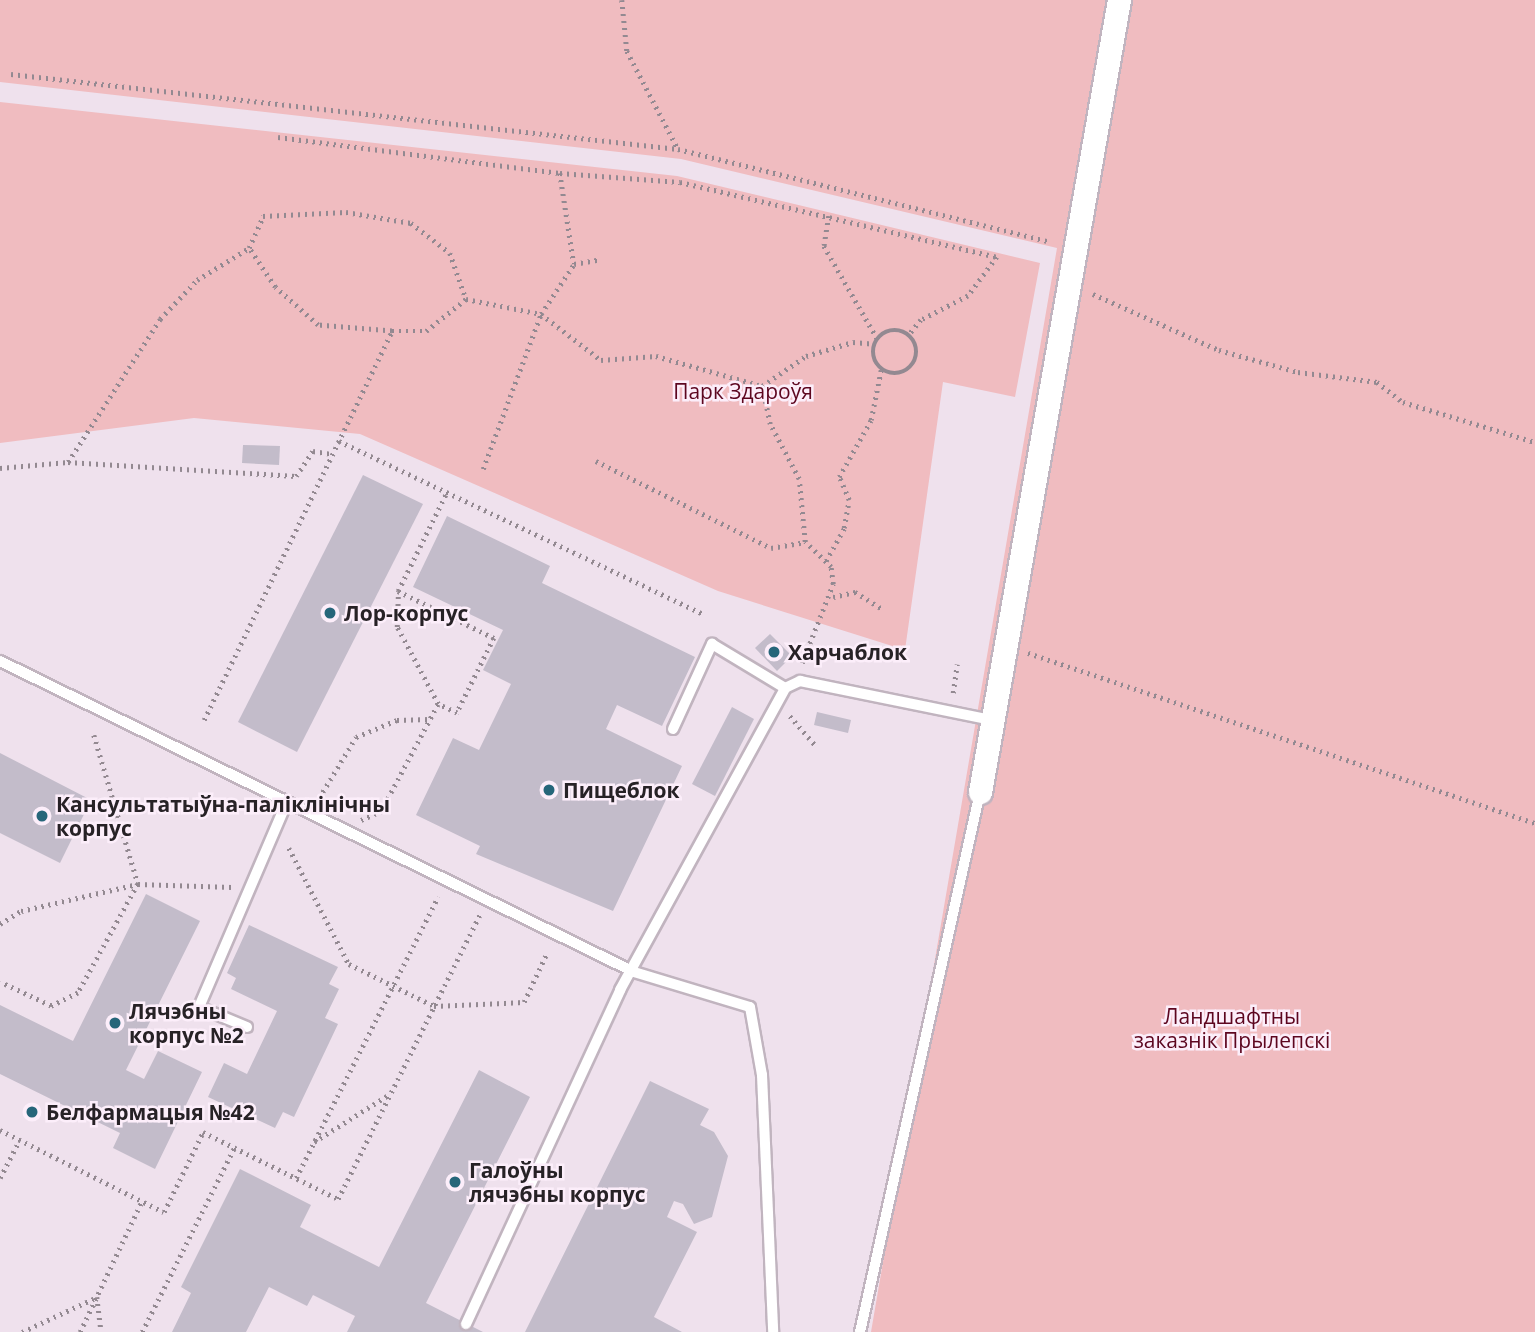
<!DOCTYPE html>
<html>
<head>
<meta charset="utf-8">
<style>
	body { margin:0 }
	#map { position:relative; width:1535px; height:1332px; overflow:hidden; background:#efe1ed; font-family:"Open Sans",sans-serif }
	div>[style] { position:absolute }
	.green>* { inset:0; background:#f0bcc0 }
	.building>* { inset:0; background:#c3bcca }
	.path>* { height:4.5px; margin-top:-2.25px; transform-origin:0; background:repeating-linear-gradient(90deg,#938991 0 2px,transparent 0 7px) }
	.path>.ring { margin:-2.25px; padding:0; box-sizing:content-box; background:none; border:4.5px solid #938991; border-radius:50% }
	.roads { filter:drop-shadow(2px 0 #c1b4bf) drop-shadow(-2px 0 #c1b4bf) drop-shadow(0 2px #c1b4bf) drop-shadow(0 -2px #c1b4bf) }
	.service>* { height:10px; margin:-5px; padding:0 5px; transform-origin:5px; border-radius:5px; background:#fff }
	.minor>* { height:23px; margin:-11.5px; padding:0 11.5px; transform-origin:11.5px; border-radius:11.5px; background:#fff }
	.dots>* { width:19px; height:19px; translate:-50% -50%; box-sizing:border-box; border:4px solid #fceefa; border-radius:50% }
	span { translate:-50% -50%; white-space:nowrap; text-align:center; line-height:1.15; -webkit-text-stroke:5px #fceefa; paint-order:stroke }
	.park-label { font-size:21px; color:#5d061f }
	.poi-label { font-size:21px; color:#272226; font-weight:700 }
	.left { translate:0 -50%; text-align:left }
</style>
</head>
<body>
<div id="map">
	<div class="green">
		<i style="clip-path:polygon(0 0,1535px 0,1535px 1332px,871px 1332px,1057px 248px,681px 159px,0 82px)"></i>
		<i style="clip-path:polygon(0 102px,677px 176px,1040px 263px,1015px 397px,943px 382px,905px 650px,718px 591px,360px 434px,194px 418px,0 443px)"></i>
	</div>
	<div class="building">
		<i style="clip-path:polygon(243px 445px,280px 446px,279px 465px,242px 463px)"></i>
		<i style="clip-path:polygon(363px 475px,423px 504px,297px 752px,238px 722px)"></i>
		<i style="clip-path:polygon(447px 516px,550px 566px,542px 583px,695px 657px,662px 726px,617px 705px,606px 729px,682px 766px,613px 911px,476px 854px,480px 846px,416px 815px,453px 738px,479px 750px,511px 684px,483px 670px,503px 630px,413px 587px)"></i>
		<i style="clip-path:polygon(770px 634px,792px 656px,777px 671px,755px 648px)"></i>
		<i style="clip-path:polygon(732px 707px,754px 719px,715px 796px,692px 784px)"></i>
		<i style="clip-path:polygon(817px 712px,851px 720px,848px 733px,814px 725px)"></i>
		<i style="clip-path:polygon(0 753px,91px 800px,60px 863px,0 833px)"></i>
		<i style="clip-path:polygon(146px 894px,200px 921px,126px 1070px,144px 1079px,158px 1051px,202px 1072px,155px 1169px,113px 1148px,120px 1133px,0 1074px,0 1005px,73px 1041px)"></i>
		<i style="clip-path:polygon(249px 925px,338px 967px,329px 984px,339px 989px,325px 1018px,338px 1024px,294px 1117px,283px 1112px,275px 1128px,208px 1097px,224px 1063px,247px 1074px,277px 1011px,231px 989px,236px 978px,227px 973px)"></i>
		<i style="clip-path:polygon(479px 1070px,530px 1097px,426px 1303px,483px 1332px,347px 1332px,355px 1316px,313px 1295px,307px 1306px,269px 1287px,246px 1332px,172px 1332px,191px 1293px,181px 1287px,240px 1169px,311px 1205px,300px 1227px,379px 1267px)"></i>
		<i style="clip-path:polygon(650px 1081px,709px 1109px,700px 1125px,714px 1132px,728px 1156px,712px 1217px,694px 1224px,683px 1204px,674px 1201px,667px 1217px,697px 1232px,654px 1317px,682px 1332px,525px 1332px)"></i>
	</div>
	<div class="path">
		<i style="left:622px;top:0;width:51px;rotate:84.4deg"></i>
		<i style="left:627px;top:51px;width:110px;rotate:62.5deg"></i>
		<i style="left:11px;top:74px;width:671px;rotate:6.42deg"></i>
		<i style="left:678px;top:149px;width:384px;rotate:14deg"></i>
		<i style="left:278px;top:137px;width:284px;rotate:7.3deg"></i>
		<i style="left:560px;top:173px;width:92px;rotate:81.3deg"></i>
		<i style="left:560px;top:173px;width:120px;rotate:4.3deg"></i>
		<i style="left:680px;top:182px;width:326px;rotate:13.3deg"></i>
		<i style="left:997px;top:257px;width:49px;rotate:126.6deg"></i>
		<i style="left:968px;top:296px;width:53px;rotate:152.9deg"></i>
		<i style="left:921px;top:320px;width:19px;rotate:129deg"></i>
		<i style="left:829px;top:216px;width:30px;rotate:99deg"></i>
		<i style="left:824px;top:246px;width:106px;rotate:60.1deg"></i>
		<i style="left:1093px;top:294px;width:138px;rotate:24deg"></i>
		<i style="left:1219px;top:350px;width:82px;rotate:15.6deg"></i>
		<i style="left:1298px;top:372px;width:80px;rotate:7.2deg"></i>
		<i style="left:1377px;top:382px;width:33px;rotate:38deg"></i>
		<i style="left:1403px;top:402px;width:138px;rotate:16.9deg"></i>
		<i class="ring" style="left:873px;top:330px;width:39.5px;height:39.5px"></i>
		<i style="left:392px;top:331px;width:74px;rotate:-175.4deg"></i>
		<i style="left:318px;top:325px;width:57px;rotate:-138.5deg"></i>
		<i style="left:275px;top:287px;width:47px;rotate:-123.7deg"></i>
		<i style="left:249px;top:248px;width:35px;rotate:-66deg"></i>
		<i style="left:263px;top:216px;width:83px;rotate:-2.8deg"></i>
		<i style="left:346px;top:212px;width:66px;rotate:9.6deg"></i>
		<i style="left:411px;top:223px;width:49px;rotate:37.6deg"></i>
		<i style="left:450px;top:253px;width:49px;rotate:70.8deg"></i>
		<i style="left:339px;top:441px;width:405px;rotate:25.4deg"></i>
		<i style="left:596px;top:461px;width:195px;rotate:26.4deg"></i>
		<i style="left:771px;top:548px;width:35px;rotate:-10deg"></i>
		<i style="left:805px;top:542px;width:63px;rotate:-95.4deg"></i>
		<i style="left:799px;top:479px;width:62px;rotate:-117.8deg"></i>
		<i style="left:770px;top:424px;width:39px;rotate:-102deg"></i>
		<i style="left:68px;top:462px;width:170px;rotate:-57.2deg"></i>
		<i style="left:160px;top:319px;width:54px;rotate:-46.5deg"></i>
		<i style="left:197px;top:280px;width:61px;rotate:-31.6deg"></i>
		<i style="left:0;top:468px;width:68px;rotate:-5deg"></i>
		<i style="left:68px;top:462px;width:228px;rotate:3.5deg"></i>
		<i style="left:296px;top:476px;width:30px;rotate:-56deg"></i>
		<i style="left:313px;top:451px;width:20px;rotate:9deg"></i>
		<i style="left:483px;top:469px;width:165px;rotate:-69.5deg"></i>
		<i style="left:541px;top:314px;width:60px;rotate:-56.6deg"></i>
		<i style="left:574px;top:264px;width:27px;rotate:-10deg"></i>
		<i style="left:826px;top:561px;width:38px;rotate:-61deg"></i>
		<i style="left:844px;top:528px;width:28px;rotate:-80deg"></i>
		<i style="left:849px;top:500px;width:25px;rotate:-113deg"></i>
		<i style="left:839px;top:477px;width:65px;rotate:-60.7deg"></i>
		<i style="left:871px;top:420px;width:51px;rotate:-78.7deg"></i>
		<i style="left:398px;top:591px;width:107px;rotate:26.1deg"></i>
		<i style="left:494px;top:638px;width:84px;rotate:116.3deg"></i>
		<i style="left:457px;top:713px;width:21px;rotate:-155deg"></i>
		<i style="left:833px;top:597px;width:23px;rotate:-13deg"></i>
		<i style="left:855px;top:592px;width:34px;rotate:32deg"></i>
		<i style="left:1028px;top:653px;width:535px;rotate:18.54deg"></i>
		<i style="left:802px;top:663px;width:85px;rotate:-68.6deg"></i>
		<i style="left:833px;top:584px;width:17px;rotate:-97deg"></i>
		<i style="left:831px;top:567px;width:36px;rotate:-136deg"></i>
		<i style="left:953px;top:693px;width:29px;rotate:-82deg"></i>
		<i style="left:790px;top:716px;width:38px;rotate:49deg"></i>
		<i style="left:204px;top:720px;width:432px;rotate:-64.2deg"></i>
		<i style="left:392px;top:331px;width:34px"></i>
		<i style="left:426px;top:331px;width:51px;rotate:-38.7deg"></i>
		<i style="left:466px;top:299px;width:76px;rotate:11.3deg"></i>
		<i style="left:541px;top:314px;width:76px;rotate:37.5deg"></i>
		<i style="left:601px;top:360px;width:55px;rotate:-4.2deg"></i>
		<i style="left:656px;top:356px;width:110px;rotate:15.8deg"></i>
		<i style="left:762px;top:386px;width:53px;rotate:-34.3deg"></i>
		<i style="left:806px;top:356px;width:49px;rotate:-16.6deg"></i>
		<i style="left:853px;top:342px;width:21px;rotate:5deg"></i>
		<i style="left:94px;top:735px;width:155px;rotate:73.5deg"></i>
		<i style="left:138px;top:884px;width:94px;rotate:1.8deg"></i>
		<i style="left:319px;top:798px;width:71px;rotate:-58.8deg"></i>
		<i style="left:356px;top:737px;width:44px;rotate:-22.5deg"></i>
		<i style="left:397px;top:720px;width:32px;rotate:-2deg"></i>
		<i style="left:361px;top:820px;width:22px;rotate:-24deg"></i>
		<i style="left:381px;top:811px;width:121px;rotate:-62deg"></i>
		<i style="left:438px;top:704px;width:87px;rotate:-118deg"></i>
		<i style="left:397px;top:627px;width:36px;rotate:-88deg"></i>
		<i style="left:398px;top:591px;width:110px;rotate:-63.7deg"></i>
		<i style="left:289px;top:848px;width:131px;rotate:62.7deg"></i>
		<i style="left:349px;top:964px;width:95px;rotate:26.3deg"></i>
		<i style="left:434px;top:1006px;width:90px;rotate:-2.5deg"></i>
		<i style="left:524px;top:1002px;width:52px;rotate:-64.9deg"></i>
		<i style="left:0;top:924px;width:25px;rotate:-32deg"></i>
		<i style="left:21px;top:911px;width:120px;rotate:-13deg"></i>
		<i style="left:138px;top:884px;width:124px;rotate:118.8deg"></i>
		<i style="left:78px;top:993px;width:30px;rotate:154deg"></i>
		<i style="left:51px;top:1006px;width:56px;rotate:-154.8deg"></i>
		<i style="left:0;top:1130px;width:183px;rotate:26.6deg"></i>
		<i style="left:164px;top:1212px;width:89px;rotate:-64deg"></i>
		<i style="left:203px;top:1132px;width:151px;rotate:26.4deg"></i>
		<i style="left:338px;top:1199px;width:318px;rotate:-63.5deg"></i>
		<i style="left:314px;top:1142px;width:90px;rotate:-32.3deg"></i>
		<i style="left:0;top:1178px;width:42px;rotate:-62.8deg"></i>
		<i style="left:296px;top:1178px;width:315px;rotate:-63.2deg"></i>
		<i style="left:22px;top:1332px;width:83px;rotate:-25deg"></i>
		<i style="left:97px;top:1297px;width:35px;rotate:83deg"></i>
		<i style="left:80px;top:1332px;width:145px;rotate:-64.7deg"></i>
		<i style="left:142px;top:1332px;width:206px;rotate:-63.4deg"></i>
	</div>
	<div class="roads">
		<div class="service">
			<i style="left:0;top:661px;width:706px;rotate:26.13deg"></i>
			<i style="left:634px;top:972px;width:121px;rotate:16.8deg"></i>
			<i style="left:750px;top:1007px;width:69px;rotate:80deg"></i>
			<i style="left:762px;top:1075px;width:257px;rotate:87.5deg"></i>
			<i style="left:673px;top:729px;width:94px;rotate:-65.4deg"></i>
			<i style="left:712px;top:644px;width:85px;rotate:31.1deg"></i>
			<i style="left:247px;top:1027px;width:52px;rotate:-157.4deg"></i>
			<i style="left:199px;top:1007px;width:223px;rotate:-66.8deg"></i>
			<i style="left:466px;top:1324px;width:368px;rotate:-65.2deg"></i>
			<i style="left:620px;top:990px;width:344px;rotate:-61.3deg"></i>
			<i style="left:785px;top:688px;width:17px;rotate:-25deg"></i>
			<i style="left:800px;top:681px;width:196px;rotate:11.5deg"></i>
			<i style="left:860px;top:1332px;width:553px;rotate:-77.47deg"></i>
		</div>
		<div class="minor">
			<i style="left:980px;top:792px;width:804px;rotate:-80.05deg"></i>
		</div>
	</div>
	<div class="dots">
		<i style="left:330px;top:613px;background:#26667a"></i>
		<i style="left:774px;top:652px;background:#26667a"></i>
		<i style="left:549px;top:790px;background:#26667a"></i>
		<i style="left:42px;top:816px;background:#26667a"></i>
		<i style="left:115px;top:1023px;background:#26667a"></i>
		<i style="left:32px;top:1112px;background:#26667a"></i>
		<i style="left:455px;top:1182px;background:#26667a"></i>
	</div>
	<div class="park-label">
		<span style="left:743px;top:391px">Парк Здароўя</span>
		<span style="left:1232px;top:1028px">Ландшафтны<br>заказнік Прылепскі</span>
	</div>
	<div class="poi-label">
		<span class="left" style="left:344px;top:613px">Лор-корпус</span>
		<span class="left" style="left:788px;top:652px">Харчаблок</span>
		<span class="left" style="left:563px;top:790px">Пищеблок</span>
		<span class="left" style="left:56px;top:816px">Кансультатыўна-паліклінічны<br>корпус</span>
		<span class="left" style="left:129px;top:1023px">Лячэбны<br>корпус №2</span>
		<span class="left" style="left:46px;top:1112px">Белфармацыя №42</span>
		<span class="left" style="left:469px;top:1182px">Галоўны<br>лячэбны корпус</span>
	</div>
</div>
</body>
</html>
